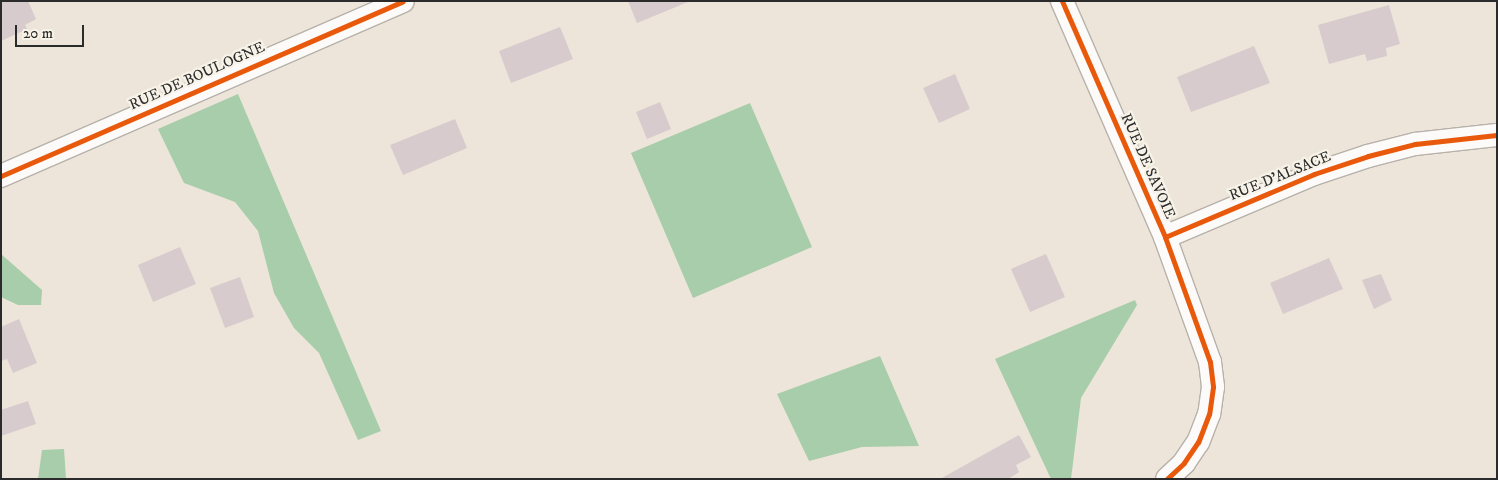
<!DOCTYPE html>
<html>
<head>
<meta charset="utf-8">
<style>
	body { margin:0 }
	#map { position:relative; width:1498px; height:480px; overflow:hidden; background:#ede5d9; font-family:"IM FELL DW Pica",serif }
	div>[style] { position:absolute }
	.forest>* { inset:0; background:#a7cdaa }
	.building>* { inset:0; background:#d7cbcd }
	.roads { filter:drop-shadow(1px 0 #b7b1aa) drop-shadow(-1px 0 #b7b1aa) drop-shadow(0 1px #b7b1aa) drop-shadow(0 -1px #b7b1aa) }
	.minor>* { height:22px; margin:-11px; padding:0 11px; transform-origin:11px; border-radius:11px; background:#fcfbf9 }
	.cycleway>* { height:5px; margin:-2.5px; padding:0 2.5px; transform-origin:2.5px; border-radius:2.5px; background:#e8590c }
	span { translate:-50% -50%; white-space:nowrap; text-align:center; line-height:1.15; -webkit-text-stroke:4.5px #f7f3e8; paint-order:stroke }
	.street-label { font-size:15px; color:#2b2b2b }
	.frame { position:absolute; inset:0; border:2px solid #2b2b2b; pointer-events:none }
	.scale { position:absolute; left:15px; top:25px; width:69px; height:22px; box-sizing:border-box; border:2px solid #2b2b2b; border-top:0; padding-left:6px; font-size:15px; line-height:18px; white-space:nowrap; color:#2b2b2b; -webkit-text-stroke:4px #f7f3e8; paint-order:stroke }
</style>
</head>
<body>
<div id="map">
	<div class="forest">
		<i style="clip-path:polygon(238px 94px,381px 431px,358px 440px,319px 353px,294px 328px,274px 293px,258px 231px,235px 202px,184px 183px,158px 129px)"></i>
		<i style="clip-path:polygon(750px 103px,812px 247px,693px 298px,631px 153px)"></i>
		<i style="clip-path:polygon(1px 254px,42px 290px,41px 305px,18px 305px,1px 297px)"></i>
		<i style="clip-path:polygon(1135px 300px,1137px 305px,1081px 398px,1071px 479px,1051px 479px,995px 359px)"></i>
		<i style="clip-path:polygon(880px 356px,919px 446px,862px 447px,809px 461px,777px 394px)"></i>
		<i style="clip-path:polygon(64px 449px,66px 479px,38px 479px,42px 450px)"></i>
	</div>
	<div class="building">
		<i style="clip-path:polygon(1px 1px,28px 1px,36px 19px,25px 25px,27px 29px,1px 41px)"></i>
		<i style="clip-path:polygon(628px 1px,688px 1px,688px 2px,637px 23px)"></i>
		<i style="clip-path:polygon(1389px 5px,1400px 44px,1386px 48px,1387px 56px,1367px 61px,1365px 54px,1329px 64px,1318px 25px)"></i>
		<i style="clip-path:polygon(560px 27px,573px 59px,511px 83px,499px 51px)"></i>
		<i style="clip-path:polygon(1254px 46px,1270px 83px,1191px 112px,1177px 77px)"></i>
		<i style="clip-path:polygon(955px 74px,970px 109px,939px 123px,923px 88px)"></i>
		<i style="clip-path:polygon(660px 102px,671px 129px,647px 139px,636px 112px)"></i>
		<i style="clip-path:polygon(455px 119px,467px 148px,403px 175px,390px 145px)"></i>
		<i style="clip-path:polygon(180px 247px,196px 284px,153px 302px,138px 265px)"></i>
		<i style="clip-path:polygon(1046px 254px,1065px 297px,1030px 312px,1011px 269px)"></i>
		<i style="clip-path:polygon(1329px 258px,1343px 289px,1283px 314px,1270px 283px)"></i>
		<i style="clip-path:polygon(1381px 274px,1392px 300px,1374px 309px,1362px 280px)"></i>
		<i style="clip-path:polygon(240px 277px,254px 317px,225px 328px,210px 288px)"></i>
		<i style="clip-path:polygon(19px 319px,37px 363px,13px 373px,7px 359px,1px 361px,1px 327px)"></i>
		<i style="clip-path:polygon(28px 401px,36px 424px,1px 436px,1px 410px)"></i>
		<i style="clip-path:polygon(1019px 435px,1031px 457px,1016px 465px,1019px 472px,1008px 479px,940px 479px)"></i>
	</div>
	<div class="roads">
		<div class="minor">
			<i style="left:1062px;top:1px;width:257px;rotate:66.4deg"></i>
			<i style="left:1165px;top:237px;width:133px;rotate:70.2deg"></i>
			<i style="left:1210px;top:362px;width:25px;rotate:83deg"></i>
			<i style="left:1213px;top:387px;width:27px;rotate:98deg"></i>
			<i style="left:1209px;top:414px;width:30px;rotate:111deg"></i>
			<i style="left:1198px;top:442px;width:25px;rotate:124deg"></i>
			<i style="left:1184px;top:463px;width:23px;rotate:137deg"></i>
			<i style="left:1px;top:176px;width:438px;rotate:-23.5deg"></i>
			<i style="left:1165px;top:237px;width:162px;rotate:-22.9deg"></i>
			<i style="left:1314px;top:174px;width:57px;rotate:-18.4deg"></i>
			<i style="left:1368px;top:156px;width:49px;rotate:-14.3deg"></i>
			<i style="left:1415px;top:144px;width:82px;rotate:-6.3deg"></i>
		</div>
	</div>
	<div class="cycleway">
		<i style="left:1062px;top:1px;width:257px;rotate:66.4deg"></i>
		<i style="left:1165px;top:237px;width:133px;rotate:70.2deg"></i>
		<i style="left:1210px;top:362px;width:25px;rotate:83deg"></i>
		<i style="left:1213px;top:387px;width:27px;rotate:98deg"></i>
		<i style="left:1209px;top:414px;width:30px;rotate:111deg"></i>
		<i style="left:1198px;top:442px;width:25px;rotate:124deg"></i>
		<i style="left:1184px;top:463px;width:23px;rotate:137deg"></i>
		<i style="left:1px;top:176px;width:438px;rotate:-23.5deg"></i>
		<i style="left:1165px;top:237px;width:162px;rotate:-22.9deg"></i>
		<i style="left:1314px;top:174px;width:57px;rotate:-18.4deg"></i>
		<i style="left:1368px;top:156px;width:49px;rotate:-14.3deg"></i>
		<i style="left:1415px;top:144px;width:82px;rotate:-6.3deg"></i>
	</div>
	<div class="street-label">
		<span style="left:197px;top:76px;rotate:-24deg">RUE DE BOULOGNE</span>
		<span style="left:1148px;top:166px;rotate:66deg">RUE DE SAVOIE</span>
		<span style="left:1280px;top:176px;rotate:-22deg">RUE D'ALSACE</span>
	</div>
	<div class="frame"></div>
	<div class="scale">20 m</div>
</div>
</body>
</html>
